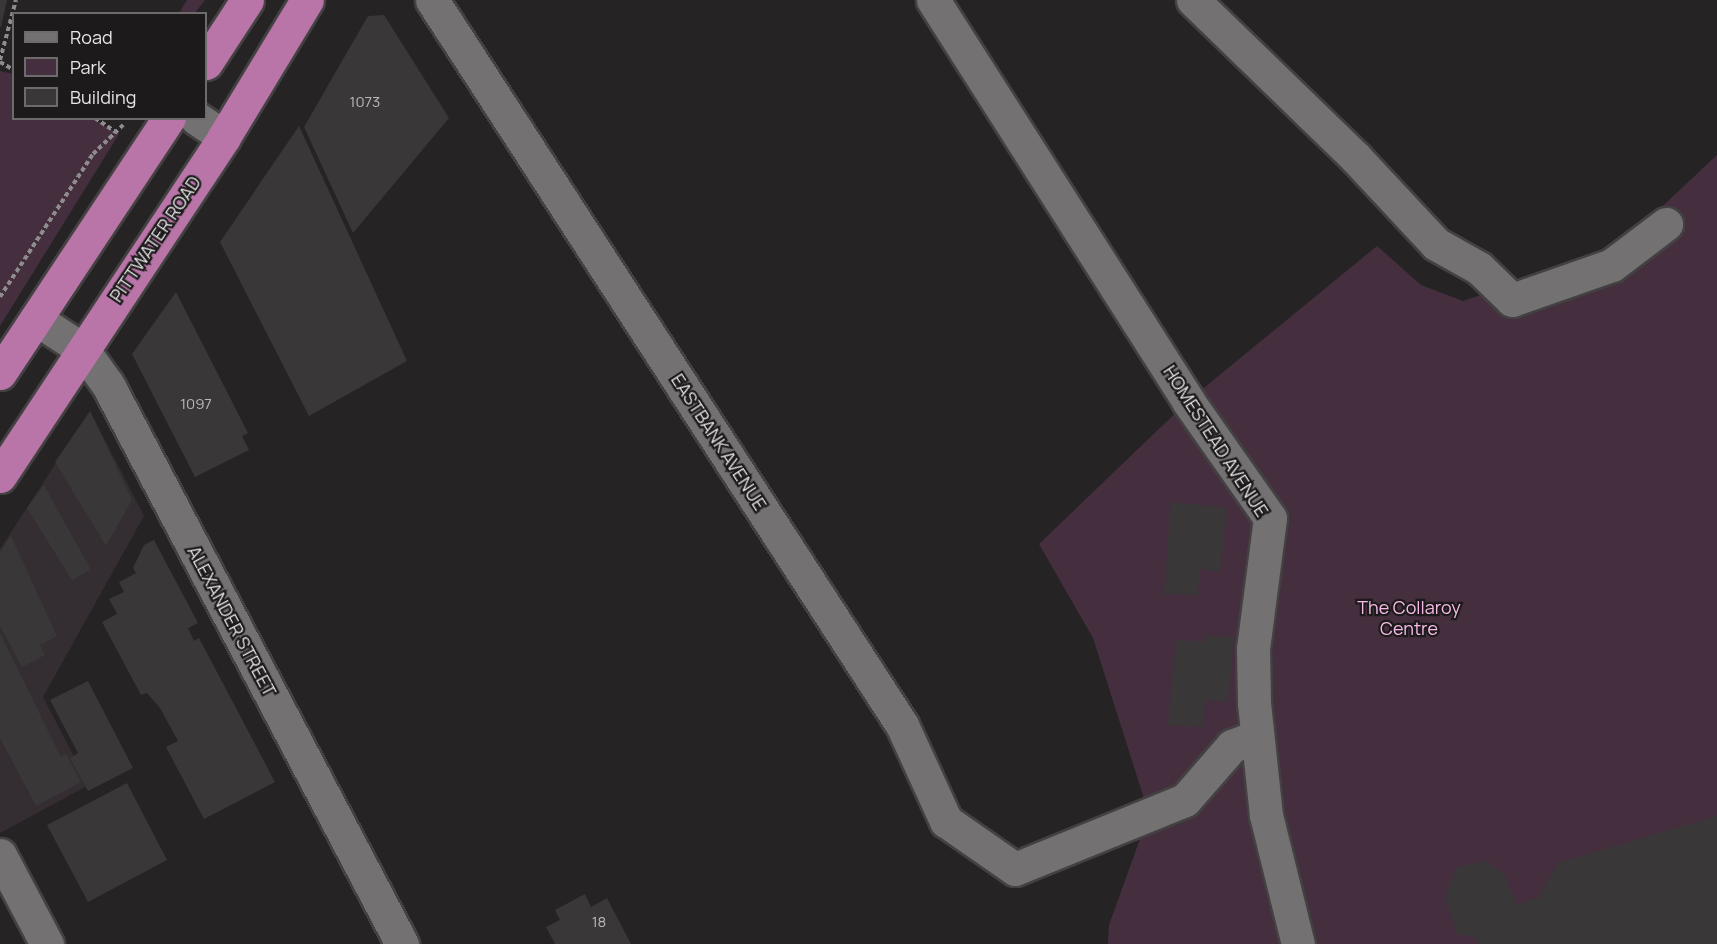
<!DOCTYPE html>
<html>
<head>
<meta charset="utf-8">
<style>
	body { margin:0 }
	#map { position:relative; width:1717px; height:944px; overflow:hidden; background:#262325; font-family:Manrope,sans-serif }
	div>[style] { position:absolute }
	.built>* { inset:0; background:#342d32 }
	.green>* { inset:0; background:#452f3f }
	.building>* { inset:0; background:#393738 }
	.path>* { height:4px; margin-top:-2px; transform-origin:0; background:repeating-linear-gradient(90deg,#8e8c8d 0 4.5px,transparent 0 7.5px) }
	.roads { filter:drop-shadow(2px 0 #434142) drop-shadow(-2px 0 #434142) drop-shadow(0 2px #434142) drop-shadow(0 -2px #434142) }
	.minor>* { height:33px; margin:-16.5px; padding:0 16.5px; transform-origin:16.5px; border-radius:16.5px; background:#747173 }
	.highway>* { height:33px; margin:-16.5px; padding:0 16.5px; transform-origin:16.5px; border-radius:16.5px; background:#b974a8 }
	span { translate:-50% -50%; white-space:nowrap; text-align:center; line-height:1.15; -webkit-text-stroke:4.5px #1c1a1b; paint-order:stroke }
	.number-label { font-size:15px; color:#bbbaba }
	.number-label span { -webkit-text-stroke-width:0 }
	.street-label { font-size:18px; color:#e6e5e6 }
	.park-label { font-size:18px; color:#f8bae8 }
	.legend { position:absolute; left:12px; top:12px; width:195px; height:108px; box-sizing:border-box; background:#1c1a1b; border:2px solid #6d6b6c; margin:0; padding:8px 10px; list-style:none; font-size:18px; color:#e6e5e6 }
	.legend li { display:flex; align-items:center; gap:12px; height:30px }
	.legend b { width:30px; border:2px solid #6d6b6c }
</style>
</head>
<body>
<div id="map">
	<div class="built">
		<i style="clip-path:polygon(90px 411px,144px 516px,43px 697px,89px 785px,0 833px,0 549px)"></i>
	</div>
	<div class="green">
		<i style="clip-path:polygon(187px 0,205px 0,195px 13px,179px 13px)"></i>
		<i style="clip-path:polygon(0 71px,13px 74px,14px 118px,94px 119px,119px 134px,0 326px)"></i>
		<i style="clip-path:polygon(1717px 155px,1717px 944px,1108px 944px,1109px 925px,1149px 814px,1093px 638px,1039px 544px,1188px 401px,1377px 246px,1421px 285px,1463px 301px,1619px 247px)"></i>
	</div>
	<div class="building">
		<i style="clip-path:polygon(0 0,7px 0,1px 27px,0 27px)"></i>
		<i style="clip-path:polygon(384px 15px,449px 118px,353px 233px,304px 127px,368px 16px)"></i>
		<i style="clip-path:polygon(299px 126px,407px 361px,309px 416px,220px 242px)"></i>
		<i style="clip-path:polygon(176px 292px,248px 433px,242px 436px,249px 450px,195px 477px,132px 354px)"></i>
		<i style="clip-path:polygon(90px 411px,132px 500px,106px 546px,55px 462px)"></i>
		<i style="clip-path:polygon(44px 485px,91px 570px,72px 580px,27px 508px)"></i>
		<i style="clip-path:polygon(1171px 502px,1227px 508px,1220px 572px,1200px 569px,1197px 595px,1164px 594px)"></i>
		<i style="clip-path:polygon(11px 536px,57px 636px,40px 645px,45px 655px,22px 667px,0 626px,0 552px)"></i>
		<i style="clip-path:polygon(154px 540px,198px 623px,188px 628px,194px 641px,199px 638px,275px 782px,204px 819px,166px 747px,178px 741px,160px 708px,147px 693px,141px 695px,102px 622px,117px 614px,109px 599px,124px 592px,119px 582px,136px 573px,133px 568px,144px 545px)"></i>
		<i style="clip-path:polygon(0 633px,61px 757px,66px 754px,81px 782px,36px 806px,0 738px)"></i>
		<i style="clip-path:polygon(1205px 636px,1234px 637px,1228px 702px,1205px 700px,1203px 727px,1168px 725px,1176px 640px,1204px 642px)"></i>
		<i style="clip-path:polygon(88px 681px,133px 768px,88px 791px,70px 758px,78px 753px,50px 700px)"></i>
		<i style="clip-path:polygon(127px 783px,167px 860px,88px 902px,47px 825px)"></i>
		<i style="clip-path:polygon(1717px 816px,1717px 944px,1479px 944px,1477px 938px,1457px 934px,1445px 896px,1457px 867px,1486px 861px,1504px 874px,1517px 905px,1539px 897px,1558px 863px)"></i>
		<i style="clip-path:polygon(585px 894px,591px 907px,607px 898px,631px 944px,555px 944px,546px 927px,560px 920px,555px 910px)"></i>
	</div>
	<div class="path">
		<i style="left:0;top:60px;width:62px;rotate:-75.1deg"></i>
		<i style="left:0;top:62px;width:16px;rotate:30deg"></i>
		<i style="left:95px;top:118px;width:25px;rotate:34deg"></i>
		<i style="left:0;top:297px;width:171px;rotate:-57deg"></i>
		<i style="left:93px;top:154px;width:42px;rotate:-44deg"></i>
	</div>
	<div class="roads">
		<div class="minor">
			<i style="left:432px;top:0;width:864px;rotate:57.05deg"></i>
			<i style="left:902px;top:725px;width:106px;rotate:65.4deg"></i>
			<i style="left:946px;top:821px;width:84px;rotate:34.8deg"></i>
			<i style="left:1015px;top:869px;width:183px;rotate:-22.1deg"></i>
			<i style="left:1185px;top:800px;width:72px;rotate:-49deg"></i>
			<i style="left:1232px;top:746px;width:26px;rotate:-21deg"></i>
			<i style="left:933px;top:0;width:475px;rotate:57.5deg"></i>
			<i style="left:1188px;top:401px;width:143px;rotate:55deg"></i>
			<i style="left:1270px;top:518px;width:132px;rotate:97.4deg"></i>
			<i style="left:1253px;top:649px;width:54px;rotate:88.9deg"></i>
			<i style="left:1254px;top:703px;width:113px;rotate:83.9deg"></i>
			<i style="left:1266px;top:815px;width:133px;rotate:76.1deg"></i>
			<i style="left:1193px;top:0;width:226px;rotate:44.1deg"></i>
			<i style="left:1355px;top:157px;width:119px;rotate:47deg"></i>
			<i style="left:1436px;top:244px;width:49px;rotate:29.2deg"></i>
			<i style="left:1479px;top:268px;width:46px;rotate:44.1deg"></i>
			<i style="left:1512px;top:300px;width:106px;rotate:-19.3deg"></i>
			<i style="left:1612px;top:265px;width:68px;rotate:-37.2deg"></i>
			<i style="left:196px;top:118px;width:34px;rotate:34deg"></i>
			<i style="left:36px;top:319px;width:55px;rotate:33.1deg"></i>
			<i style="left:82px;top:349px;width:44px;rotate:54.2deg"></i>
			<i style="left:108px;top:385px;width:632px;rotate:62.26deg"></i>
			<i style="left:0;top:855px;width:101px;rotate:62.2deg"></i>
		</div>
		<div class="highway">
			<i style="left:206px;top:63px;width:75px;rotate:-56.9deg"></i>
			<i style="left:0;top:373px;width:306px;rotate:-56.5deg"></i>
			<i style="left:0;top:476px;width:406px;rotate:-56.5deg"></i>
			<i style="left:224px;top:137px;width:160px;rotate:-58.8deg"></i>
		</div>
	</div>
	<div class="number-label">
		<span style="left:365px;top:102px">1073</span>
		<span style="left:196px;top:404px">1097</span>
		<span style="left:599px;top:922px">18</span>
	</div>
	<div class="street-label">
		<span style="left:155px;top:239px;rotate:-56deg">PITTWATER ROAD</span>
		<span style="left:1216px;top:441px;rotate:57deg">HOMESTEAD AVENUE</span>
		<span style="left:719px;top:442px;rotate:57deg">EASTBANK AVENUE</span>
		<span style="left:232px;top:621px;rotate:62deg">ALEXANDER STREET</span>
	</div>
	<div class="park-label">
		<span style="left:1409px;top:618px">The Collaroy<br>Centre</span>
	</div>
	<ul class="legend">
	<li><b style="height:8px;background:#747173"></b>Road</li>
	<li><b style="height:16px;background:#452f3f"></b>Park</li>
	<li><b style="height:16px;background:#393738"></b>Building</li>
	</ul>
</div>
</body>
</html>
